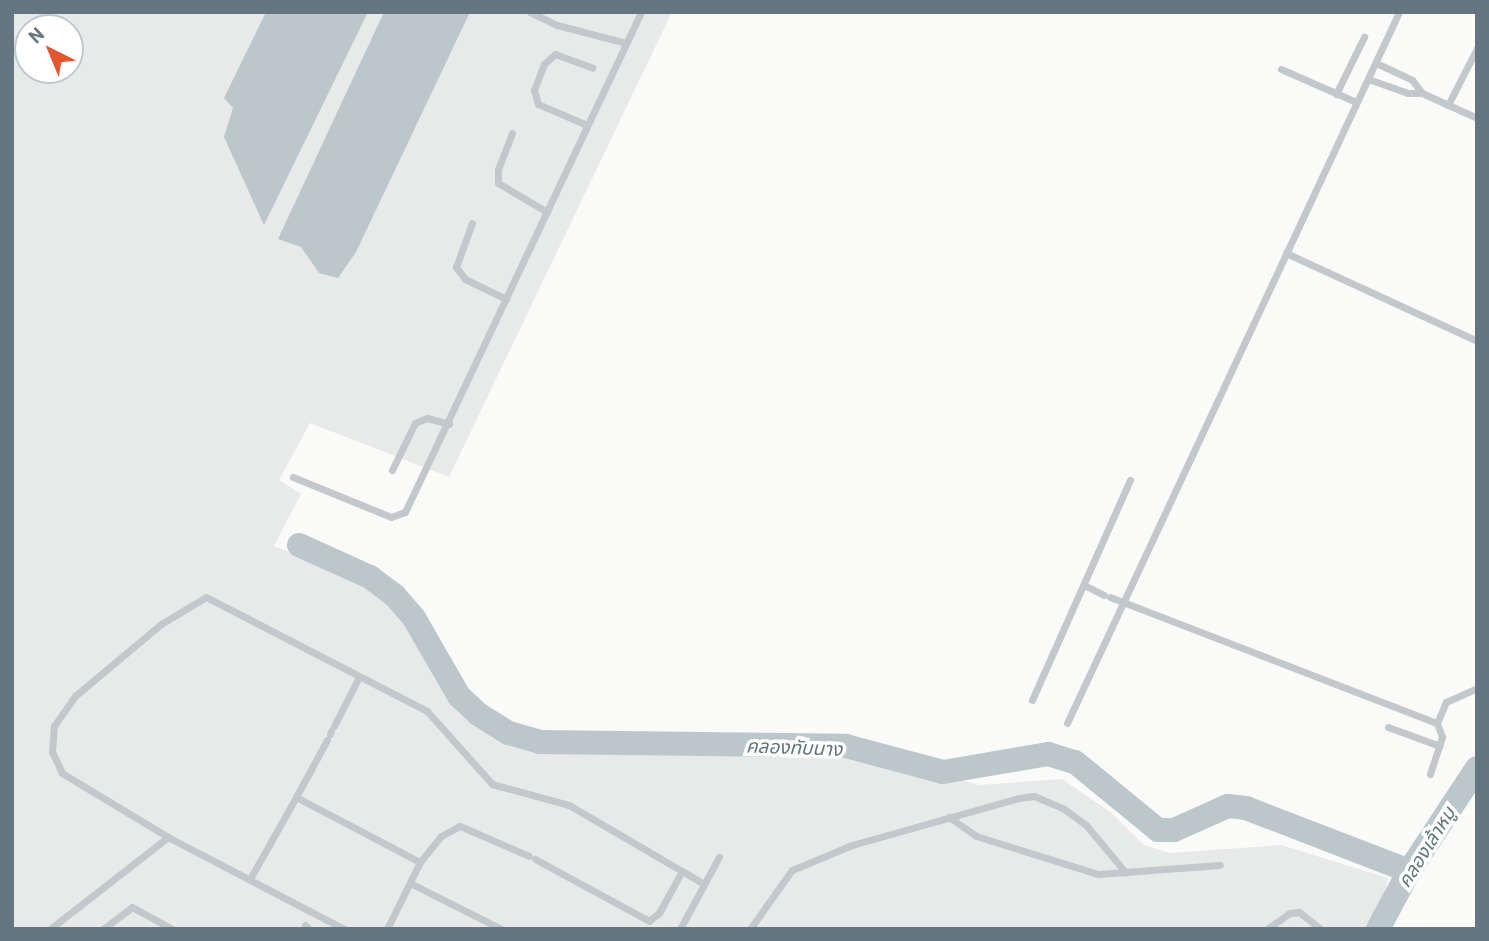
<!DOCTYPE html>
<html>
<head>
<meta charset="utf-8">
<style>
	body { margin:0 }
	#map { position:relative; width:1489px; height:941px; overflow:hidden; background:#fafaf8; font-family:Barlow,"Noto Sans Thai",sans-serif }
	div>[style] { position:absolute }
	.built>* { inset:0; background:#e8e9e9 }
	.water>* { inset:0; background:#bbc7cb }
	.river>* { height:24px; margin:-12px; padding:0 12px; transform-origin:12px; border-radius:12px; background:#bbc7cb }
	.service>* { height:7px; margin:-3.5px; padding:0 3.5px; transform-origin:3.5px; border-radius:3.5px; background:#c3c8cc }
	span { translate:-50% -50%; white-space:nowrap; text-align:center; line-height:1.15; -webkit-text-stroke:7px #fff; paint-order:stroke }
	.water-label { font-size:19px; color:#60757c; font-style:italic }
	.frame { position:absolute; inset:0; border:14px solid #657683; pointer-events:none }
	.north { position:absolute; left:14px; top:14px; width:70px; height:70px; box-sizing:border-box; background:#fff; border:2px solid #c1c8cd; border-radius:50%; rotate:317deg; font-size:19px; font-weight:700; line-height:28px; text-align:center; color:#657683 }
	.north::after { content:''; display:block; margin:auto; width:24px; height:32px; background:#e4572e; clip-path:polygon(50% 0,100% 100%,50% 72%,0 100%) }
</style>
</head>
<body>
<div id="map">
	<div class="built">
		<i style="clip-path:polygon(evenodd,12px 12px,672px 12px,449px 477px,310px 423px,279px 480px,301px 494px,274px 546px,373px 587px,390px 601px,471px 714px,495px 733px,700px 755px,871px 756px,979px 785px,1062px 779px,1109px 811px,1144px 845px,1170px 853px,1281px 845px,1388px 878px,1377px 919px,1370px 929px,12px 929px,12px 12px,28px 28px,70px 28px,70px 70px,28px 70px,28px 28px)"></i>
	</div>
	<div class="water">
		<i style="clip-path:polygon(266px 12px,368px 12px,264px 225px,224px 137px,233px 108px,224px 98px)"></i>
		<i style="clip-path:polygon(384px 12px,470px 12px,356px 252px,338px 278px,319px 273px,301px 247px,278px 239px)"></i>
	</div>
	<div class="river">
		<i style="left:299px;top:545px;width:78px;rotate:24.3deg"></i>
		<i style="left:370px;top:577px;width:31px;rotate:37deg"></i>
		<i style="left:395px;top:596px;width:29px;rotate:49deg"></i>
		<i style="left:414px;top:618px;width:90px;rotate:60deg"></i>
		<i style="left:459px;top:696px;width:26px;rotate:43deg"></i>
		<i style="left:478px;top:714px;width:36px;rotate:32deg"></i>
		<i style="left:509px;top:733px;width:32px;rotate:16deg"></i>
		<i style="left:540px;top:742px;width:306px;rotate:0.7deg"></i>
		<i style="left:846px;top:746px;width:100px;rotate:15deg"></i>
		<i style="left:943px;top:772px;width:107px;rotate:-9.7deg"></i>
		<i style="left:1048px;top:754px;width:28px;rotate:17deg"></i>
		<i style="left:1075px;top:762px;width:107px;rotate:39.3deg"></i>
		<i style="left:1158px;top:830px;width:16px"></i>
		<i style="left:1174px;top:830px;width:59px;rotate:-24deg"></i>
		<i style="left:1228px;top:806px;width:18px;rotate:6deg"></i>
		<i style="left:1246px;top:808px;width:175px;rotate:21.1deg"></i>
		<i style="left:1378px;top:929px;width:66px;rotate:-61.9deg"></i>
		<i style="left:1409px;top:871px;width:123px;rotate:-56.6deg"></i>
	</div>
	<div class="service">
		<i style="left:530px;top:12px;width:30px;rotate:26deg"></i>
		<i style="left:557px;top:25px;width:71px;rotate:14.6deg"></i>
		<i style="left:1376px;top:63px;width:40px;rotate:25deg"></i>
		<i style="left:1412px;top:80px;width:16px;rotate:52deg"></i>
		<i style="left:1281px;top:69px;width:82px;rotate:23.7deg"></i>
		<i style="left:1368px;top:79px;width:42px;rotate:19.3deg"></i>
		<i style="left:1408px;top:93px;width:14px"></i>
		<i style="left:1422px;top:93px;width:60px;rotate:24.4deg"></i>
		<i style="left:1336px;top:94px;width:64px;rotate:-63.8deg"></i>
		<i style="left:1448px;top:105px;width:64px;rotate:-63deg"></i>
		<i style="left:587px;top:125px;width:53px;rotate:-156.8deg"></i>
		<i style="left:538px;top:104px;width:15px;rotate:-106deg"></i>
		<i style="left:534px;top:90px;width:28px;rotate:-69deg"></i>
		<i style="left:544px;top:64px;width:15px;rotate:-42deg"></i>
		<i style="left:555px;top:54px;width:40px;rotate:20.2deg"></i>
		<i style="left:512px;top:133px;width:39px;rotate:111deg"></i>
		<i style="left:498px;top:169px;width:14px;rotate:90deg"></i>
		<i style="left:498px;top:183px;width:57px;rotate:30.6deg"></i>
		<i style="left:472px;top:223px;width:47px;rotate:110deg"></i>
		<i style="left:456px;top:267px;width:15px;rotate:53deg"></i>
		<i style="left:465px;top:279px;width:46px;rotate:26deg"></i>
		<i style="left:1286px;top:253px;width:210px;rotate:24.7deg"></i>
		<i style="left:392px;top:470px;width:52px;rotate:-63.9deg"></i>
		<i style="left:415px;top:423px;width:13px;rotate:-23deg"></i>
		<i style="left:427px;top:418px;width:23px;rotate:15deg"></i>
		<i style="left:293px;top:477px;width:106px;rotate:22.2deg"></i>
		<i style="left:391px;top:517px;width:15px;rotate:-20deg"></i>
		<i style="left:405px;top:512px;width:553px;rotate:-64.73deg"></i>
		<i style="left:1084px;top:585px;width:22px;rotate:27deg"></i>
		<i style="left:1110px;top:597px;width:350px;rotate:21.1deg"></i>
		<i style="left:1437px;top:723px;width:15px;rotate:70deg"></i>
		<i style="left:1442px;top:737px;width:39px;rotate:108deg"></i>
		<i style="left:1032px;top:700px;width:241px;rotate:-66deg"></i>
		<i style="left:1067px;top:723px;width:785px;rotate:-64.97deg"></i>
		<i style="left:1437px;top:723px;width:23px;rotate:-67deg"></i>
		<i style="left:1446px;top:702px;width:34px;rotate:-24deg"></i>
		<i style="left:334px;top:726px;width:55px;rotate:-63deg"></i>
		<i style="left:1388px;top:727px;width:55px;rotate:20.1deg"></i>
		<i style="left:330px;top:734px;width:3px;rotate:-72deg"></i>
		<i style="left:296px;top:797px;width:65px;rotate:-61.5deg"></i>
		<i style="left:949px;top:817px;width:33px;rotate:35deg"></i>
		<i style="left:976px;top:836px;width:128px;rotate:17.3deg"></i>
		<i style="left:1098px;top:874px;width:122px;rotate:-4.2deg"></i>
		<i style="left:168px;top:837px;width:124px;rotate:-148.9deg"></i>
		<i style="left:62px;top:773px;width:23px;rotate:-115deg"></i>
		<i style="left:52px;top:752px;width:26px;rotate:-86deg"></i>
		<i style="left:54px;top:726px;width:37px;rotate:-55deg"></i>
		<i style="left:75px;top:696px;width:112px;rotate:-39.9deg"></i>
		<i style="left:161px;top:624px;width:52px;rotate:-31deg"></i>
		<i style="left:206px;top:597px;width:249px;rotate:27.3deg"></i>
		<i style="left:427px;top:711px;width:98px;rotate:48.3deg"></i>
		<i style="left:492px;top:784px;width:80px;rotate:15.3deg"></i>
		<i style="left:569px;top:805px;width:156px;rotate:30.3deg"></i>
		<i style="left:535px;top:859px;width:130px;rotate:28.5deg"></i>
		<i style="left:649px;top:921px;width:13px;rotate:-39deg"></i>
		<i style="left:659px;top:913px;width:48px;rotate:-61.3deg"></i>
		<i style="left:251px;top:877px;width:92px;rotate:-60.6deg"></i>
		<i style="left:296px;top:797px;width:140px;rotate:27.7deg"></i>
		<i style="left:420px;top:862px;width:33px;rotate:-51deg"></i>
		<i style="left:441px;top:836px;width:21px;rotate:-28deg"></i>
		<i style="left:460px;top:826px;width:75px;rotate:23.5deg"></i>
		<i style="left:410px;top:883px;width:102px;rotate:26.8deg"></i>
		<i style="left:305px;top:925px;width:6px;rotate:45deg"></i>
		<i style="left:50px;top:929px;width:150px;rotate:-37.9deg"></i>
		<i style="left:168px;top:837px;width:199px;rotate:27.6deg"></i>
		<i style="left:103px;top:929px;width:36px;rotate:-37deg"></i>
		<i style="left:132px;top:907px;width:46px;rotate:28.8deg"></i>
		<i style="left:387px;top:929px;width:75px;rotate:-63.8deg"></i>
		<i style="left:680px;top:929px;width:82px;rotate:-61.6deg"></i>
		<i style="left:750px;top:929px;width:72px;rotate:-54.6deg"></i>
		<i style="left:792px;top:870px;width:65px;rotate:-22.6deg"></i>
		<i style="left:852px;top:845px;width:173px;rotate:-15.7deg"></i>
		<i style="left:1019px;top:798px;width:15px;rotate:-8deg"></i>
		<i style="left:1034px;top:796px;width:33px;rotate:23deg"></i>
		<i style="left:1064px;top:809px;width:27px;rotate:36deg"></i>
		<i style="left:1086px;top:825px;width:62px;rotate:50.2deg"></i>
		<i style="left:1267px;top:929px;width:28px;rotate:-35deg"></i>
		<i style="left:1290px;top:913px;width:9px;rotate:-6deg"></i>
		<i style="left:1299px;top:912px;width:28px;rotate:38deg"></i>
	</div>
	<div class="water-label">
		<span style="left:794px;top:747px;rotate:2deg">คลองทับนาง</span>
		<span style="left:1426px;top:847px;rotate:-58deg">คลองเล้าหมู</span>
	</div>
	<div class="frame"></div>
	<div class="north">N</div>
</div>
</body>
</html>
